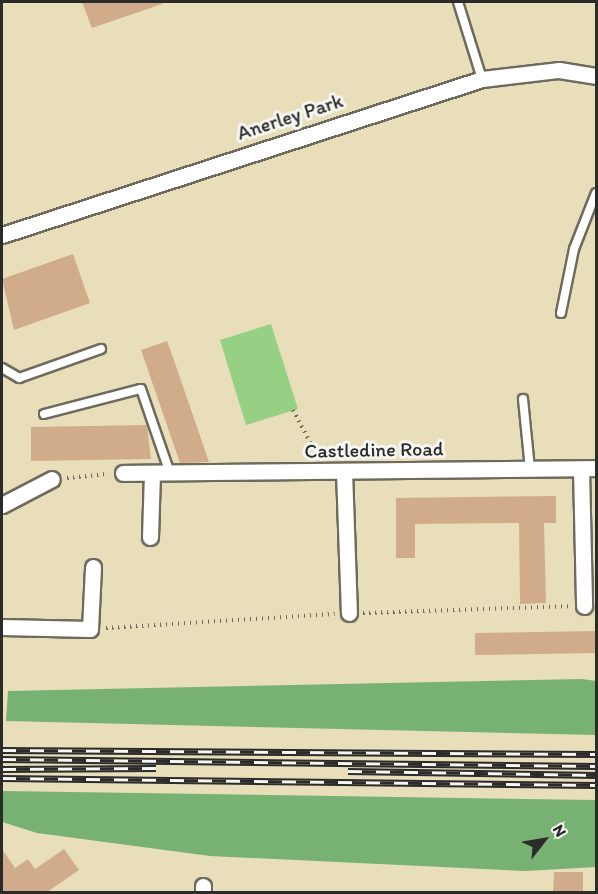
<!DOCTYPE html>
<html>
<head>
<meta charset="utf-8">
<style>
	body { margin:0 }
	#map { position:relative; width:598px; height:894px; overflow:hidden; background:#e9deba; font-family:Itim,sans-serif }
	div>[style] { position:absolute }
	.green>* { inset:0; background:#95d084 }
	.forest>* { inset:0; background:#78b272 }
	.building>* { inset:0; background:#d1ac8a }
	.path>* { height:4px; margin-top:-2px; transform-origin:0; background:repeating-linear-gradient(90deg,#6e6a5d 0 1.5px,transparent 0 6px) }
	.roads { filter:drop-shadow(2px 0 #6e6a5d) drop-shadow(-2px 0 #6e6a5d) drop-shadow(0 2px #6e6a5d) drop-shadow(0 -2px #6e6a5d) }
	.lane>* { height:8px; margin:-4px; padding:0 4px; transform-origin:4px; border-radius:4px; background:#fff }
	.street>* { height:15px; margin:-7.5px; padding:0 7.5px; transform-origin:7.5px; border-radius:7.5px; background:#fff }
	.rail>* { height:7px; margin-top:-3.5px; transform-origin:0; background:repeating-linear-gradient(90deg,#f6f6f2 0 14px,#2b2b2b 0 28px); box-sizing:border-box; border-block:2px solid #2b2b2b }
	span { translate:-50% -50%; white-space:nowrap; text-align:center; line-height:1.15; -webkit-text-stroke:6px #f6f6f2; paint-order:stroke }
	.street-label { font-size:20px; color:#2b2b2b }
	.frame { position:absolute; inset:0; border:3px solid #2b2b2b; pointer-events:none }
	.north { position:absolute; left:514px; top:810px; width:60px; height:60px; -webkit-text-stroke:4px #f6f6f2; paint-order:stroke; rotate:59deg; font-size:16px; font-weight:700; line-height:24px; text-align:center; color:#2b2b2b }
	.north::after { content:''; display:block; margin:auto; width:21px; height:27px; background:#2b2b2b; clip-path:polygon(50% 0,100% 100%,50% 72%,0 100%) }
</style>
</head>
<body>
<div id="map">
	<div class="green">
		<i style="clip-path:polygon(271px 324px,298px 409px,246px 425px,220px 340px)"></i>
	</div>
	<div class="forest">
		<i style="clip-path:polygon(582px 679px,596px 681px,596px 735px,6px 721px,8px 691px)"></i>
		<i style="clip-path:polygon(2px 791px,596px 800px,596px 867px,526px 871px,210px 856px,37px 833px,2px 822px)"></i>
	</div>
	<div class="building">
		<i style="clip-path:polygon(82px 2px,162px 2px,162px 4px,92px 28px)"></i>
		<i style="clip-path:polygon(73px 254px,90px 303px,14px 330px,2px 279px)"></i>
		<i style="clip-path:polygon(167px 341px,175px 363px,209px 462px,180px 463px,141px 350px)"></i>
		<i style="clip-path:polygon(147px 425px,151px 459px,31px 461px,31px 427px)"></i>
		<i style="clip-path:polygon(556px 496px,556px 523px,544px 523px,546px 603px,520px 604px,519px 523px,415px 524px,415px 558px,396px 558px,396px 498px)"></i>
		<i style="clip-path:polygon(597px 631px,597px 653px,475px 655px,475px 633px)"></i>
		<i style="clip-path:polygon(2px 849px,15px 868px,28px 859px,35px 869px,64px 849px,79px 870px,47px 892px,2px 892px)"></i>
		<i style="clip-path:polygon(554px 872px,583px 872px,583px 892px,553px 892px)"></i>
	</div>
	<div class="path">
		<i style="left:293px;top:410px;width:51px;rotate:61.9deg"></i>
		<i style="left:67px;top:478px;width:40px;rotate:-5.7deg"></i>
		<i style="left:363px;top:613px;width:206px;rotate:-1.9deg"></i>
		<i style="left:106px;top:628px;width:229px;rotate:-3.5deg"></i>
	</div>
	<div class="roads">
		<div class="lane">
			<i style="left:458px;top:2px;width:81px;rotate:72.7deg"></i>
			<i style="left:561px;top:313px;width:65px;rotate:-78.5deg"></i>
			<i style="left:574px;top:249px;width:60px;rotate:-68.6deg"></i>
			<i style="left:2px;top:368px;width:20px;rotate:30deg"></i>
			<i style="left:19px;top:378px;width:87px;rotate:-19.5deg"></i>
			<i style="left:523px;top:399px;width:70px;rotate:84.3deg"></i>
			<i style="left:44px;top:414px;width:100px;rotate:-14.5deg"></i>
			<i style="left:141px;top:389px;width:89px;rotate:71deg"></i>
		</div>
		<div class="street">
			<i style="left:2px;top:235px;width:505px;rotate:-18deg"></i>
			<i style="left:482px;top:79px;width:78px;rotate:-6.7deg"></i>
			<i style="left:559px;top:70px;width:37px;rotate:9deg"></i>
			<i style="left:581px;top:469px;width:137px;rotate:88.7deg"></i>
			<i style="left:344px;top:471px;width:142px;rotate:88deg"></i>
			<i style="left:123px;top:473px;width:473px;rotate:-0.6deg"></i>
			<i style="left:2px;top:505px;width:56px;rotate:-27.5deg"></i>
			<i style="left:150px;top:537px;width:62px;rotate:-88.2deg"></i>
			<i style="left:2px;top:627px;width:88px;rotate:1.3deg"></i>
			<i style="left:90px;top:629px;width:62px;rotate:-87.2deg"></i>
			<i style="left:203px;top:892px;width:6px;rotate:-90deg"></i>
		</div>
	</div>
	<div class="rail">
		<i style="left:2px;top:750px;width:594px;rotate:0.39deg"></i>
		<i style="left:2px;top:759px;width:594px;rotate:0.68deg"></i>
		<i style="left:2px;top:769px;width:154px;rotate:-0.4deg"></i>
		<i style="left:348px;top:771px;width:248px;rotate:0.9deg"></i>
		<i style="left:2px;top:778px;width:594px;rotate:0.68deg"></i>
	</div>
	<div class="street-label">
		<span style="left:290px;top:117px;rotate:-18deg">Anerley Park</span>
		<span style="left:374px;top:450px;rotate:-1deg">Castledine Road</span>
	</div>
	<div class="frame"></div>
	<div class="north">N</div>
</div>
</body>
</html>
